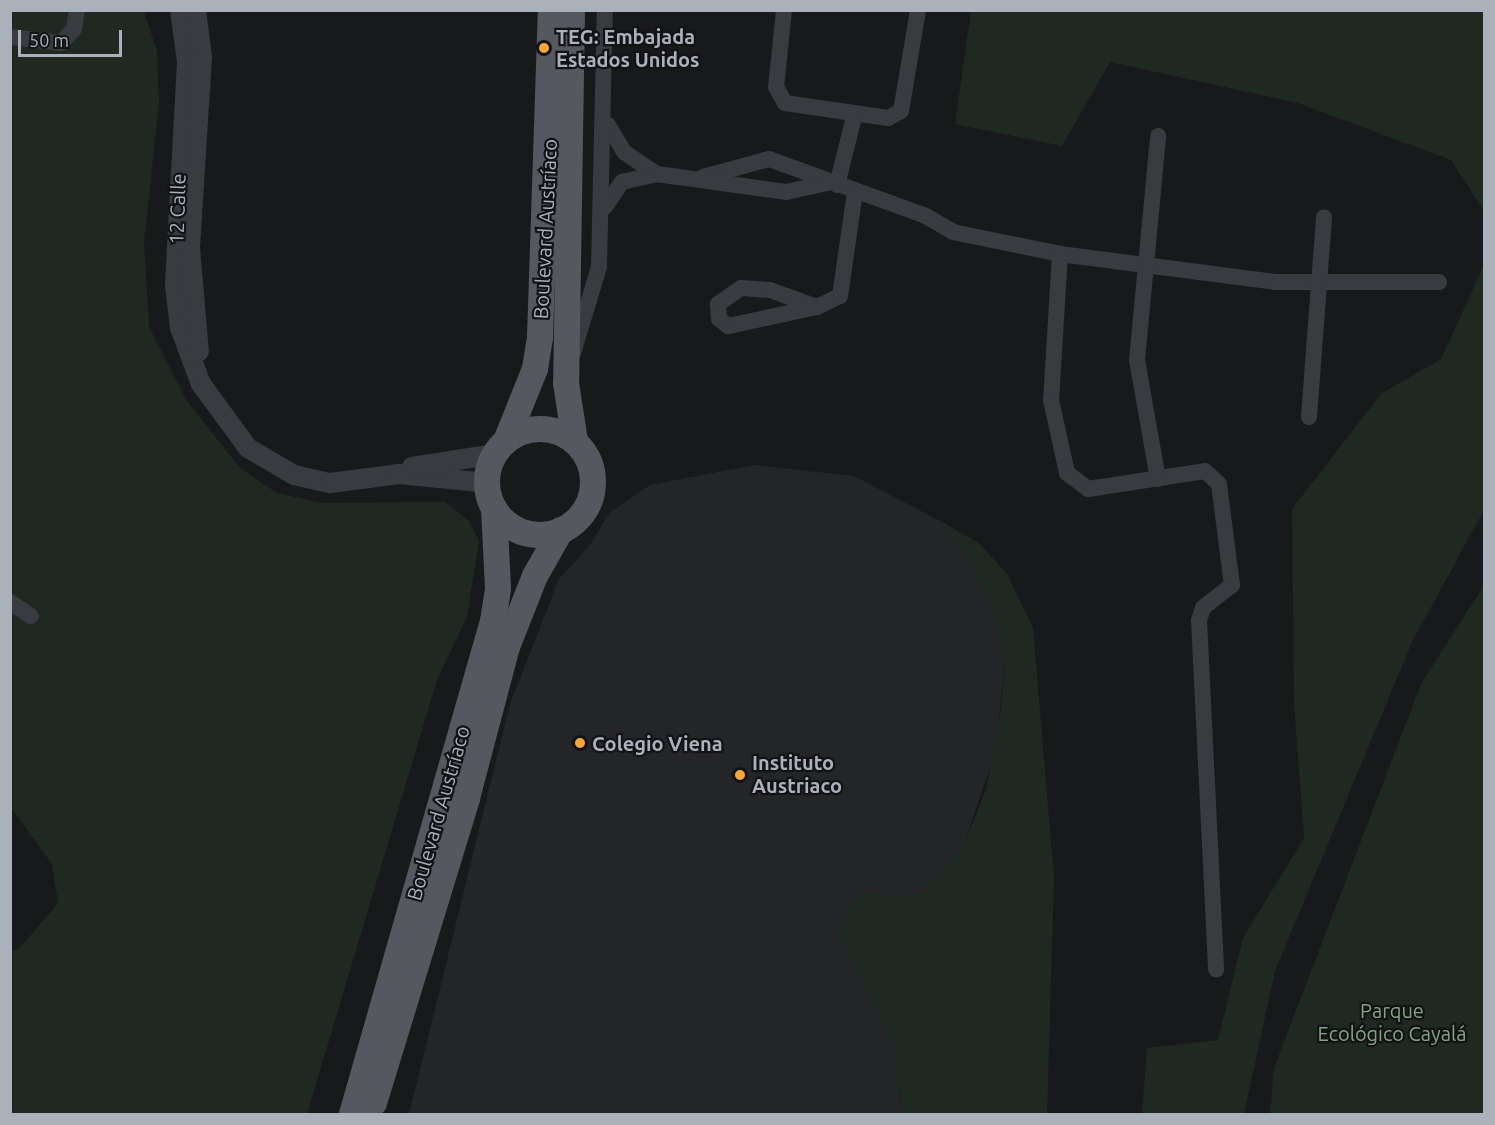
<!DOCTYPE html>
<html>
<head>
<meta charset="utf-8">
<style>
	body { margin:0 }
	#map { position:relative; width:1495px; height:1125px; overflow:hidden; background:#18191b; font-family:Ubuntu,sans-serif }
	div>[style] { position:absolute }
	.built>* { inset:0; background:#242528 }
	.green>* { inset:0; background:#202921 }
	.minor>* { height:16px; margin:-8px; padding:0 8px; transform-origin:8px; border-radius:8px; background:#393b40 }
	.tertiary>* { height:20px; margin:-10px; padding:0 10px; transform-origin:10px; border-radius:10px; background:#393b40 }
	.primary>* { height:26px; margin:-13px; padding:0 13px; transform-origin:13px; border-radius:13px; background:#55585f }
	.primary>.ring { margin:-13px; padding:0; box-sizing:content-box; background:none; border:26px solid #55585f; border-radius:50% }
	.dots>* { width:16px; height:16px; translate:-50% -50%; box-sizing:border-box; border:3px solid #131316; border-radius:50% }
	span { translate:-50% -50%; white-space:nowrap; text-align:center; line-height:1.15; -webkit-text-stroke:4.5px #131316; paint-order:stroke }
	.poi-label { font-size:20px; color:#aab1bb; font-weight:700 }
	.left { translate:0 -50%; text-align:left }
	.street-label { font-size:20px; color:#aab1bb }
	.park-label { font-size:20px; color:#82a681 }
	.frame { position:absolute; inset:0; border:12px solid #aab1bb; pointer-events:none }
	.scale { position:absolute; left:18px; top:30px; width:104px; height:27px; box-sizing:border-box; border:3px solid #aab1bb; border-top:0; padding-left:8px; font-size:18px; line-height:21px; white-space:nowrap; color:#aab1bb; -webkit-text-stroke:4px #131316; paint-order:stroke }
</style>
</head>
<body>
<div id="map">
	<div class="built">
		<i style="clip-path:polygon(755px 465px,854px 476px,940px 521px,969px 562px,1000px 630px,1005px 664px,995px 753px,964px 844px,925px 890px,903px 898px,860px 891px,837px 929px,894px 1042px,902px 1114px,409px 1114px,510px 704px,559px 579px,591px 544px,609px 513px,650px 485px)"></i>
	</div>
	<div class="green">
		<i style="clip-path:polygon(11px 11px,144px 11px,157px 51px,159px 103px,144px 242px,149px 327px,187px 401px,240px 468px,277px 493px,323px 503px,445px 502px,469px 521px,479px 541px,467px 617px,437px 680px,307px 1114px,11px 1114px,10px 951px,18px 950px,58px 903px,52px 864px,11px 808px)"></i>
		<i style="clip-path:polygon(971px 11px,1484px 11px,1484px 211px,1451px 160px,1298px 103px,1110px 62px,1062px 146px,955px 124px)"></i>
		<i style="clip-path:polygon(1484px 265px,1484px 510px,1412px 642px,1275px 971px,1244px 1114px,1142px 1114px,1147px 1048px,1218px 1040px,1243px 938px,1304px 838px,1294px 702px,1292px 509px,1381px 394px,1441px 359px)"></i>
		<i style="clip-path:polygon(940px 521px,978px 542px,1007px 574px,1033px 628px,1054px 878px,1047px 1114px,902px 1114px,894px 1042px,837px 929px,860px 891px,903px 898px,925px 890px,964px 844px,986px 790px,1001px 710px,1005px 664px,1000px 630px,969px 562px)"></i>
		<i style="clip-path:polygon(1484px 585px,1484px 1114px,1270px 1114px,1274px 1068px,1421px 684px)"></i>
	</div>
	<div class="minor">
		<i style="left:784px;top:10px;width:77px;rotate:95.9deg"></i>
		<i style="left:776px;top:87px;width:18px;rotate:61deg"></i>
		<i style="left:785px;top:103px;width:104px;rotate:8.3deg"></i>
		<i style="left:888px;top:118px;width:15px;rotate:-28deg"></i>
		<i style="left:901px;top:111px;width:102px;rotate:-80.4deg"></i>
		<i style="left:10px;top:37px;width:51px;rotate:6.7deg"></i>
		<i style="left:61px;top:43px;width:19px;rotate:-47deg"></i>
		<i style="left:74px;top:29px;width:19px;rotate:-81deg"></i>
		<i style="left:608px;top:125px;width:31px;rotate:59deg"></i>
		<i style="left:624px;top:152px;width:40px;rotate:34deg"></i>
		<i style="left:703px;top:177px;width:68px;rotate:-15.3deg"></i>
		<i style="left:769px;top:159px;width:165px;rotate:19.9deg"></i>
		<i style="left:924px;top:215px;width:34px;rotate:30deg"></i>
		<i style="left:953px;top:232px;width:109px;rotate:11.6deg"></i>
		<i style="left:1060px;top:254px;width:217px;rotate:7.4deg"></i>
		<i style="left:1275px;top:282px;width:164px"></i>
		<i style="left:837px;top:185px;width:74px;rotate:-76deg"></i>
		<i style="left:605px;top:207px;width:30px;rotate:-56deg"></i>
		<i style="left:622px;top:182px;width:36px;rotate:-13deg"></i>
		<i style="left:657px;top:174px;width:130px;rotate:7.9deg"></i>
		<i style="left:786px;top:192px;width:42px;rotate:-12.4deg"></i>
		<i style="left:1060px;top:254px;width:146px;rotate:93.5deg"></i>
		<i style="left:1051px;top:400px;width:75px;rotate:77.6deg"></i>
		<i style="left:1067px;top:473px;width:26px;rotate:37deg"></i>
		<i style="left:1088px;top:489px;width:118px;rotate:-8.7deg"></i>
		<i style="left:1205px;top:471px;width:19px;rotate:43deg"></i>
		<i style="left:1219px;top:484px;width:102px;rotate:82.7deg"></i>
		<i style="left:1232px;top:585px;width:37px;rotate:142deg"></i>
		<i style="left:1203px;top:608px;width:13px;rotate:108deg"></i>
		<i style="left:1199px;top:620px;width:350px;rotate:87.2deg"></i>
		<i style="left:741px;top:288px;width:29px;rotate:4deg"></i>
		<i style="left:770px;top:290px;width:50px;rotate:19.9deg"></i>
		<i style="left:817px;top:307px;width:91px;rotate:167.9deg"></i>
		<i style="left:728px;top:326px;width:11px;rotate:-142deg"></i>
		<i style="left:719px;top:319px;width:15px;rotate:-94deg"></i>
		<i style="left:718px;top:304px;width:28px;rotate:-35deg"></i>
		<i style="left:817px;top:307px;width:25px;rotate:-26deg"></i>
		<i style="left:840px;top:296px;width:105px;rotate:-81.8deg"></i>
		<i style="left:573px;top:353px;width:90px;rotate:-73.2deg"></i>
		<i style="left:599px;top:267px;width:257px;rotate:-88.7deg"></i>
		<i style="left:1309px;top:417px;width:200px;rotate:-85.7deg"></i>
		<i style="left:1158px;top:479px;width:121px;rotate:-100deg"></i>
		<i style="left:1137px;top:360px;width:225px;rotate:-84.6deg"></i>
		<i style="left:10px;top:602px;width:25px;rotate:34deg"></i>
	</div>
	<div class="tertiary">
		<i style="left:180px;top:10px;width:52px;rotate:82.3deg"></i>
		<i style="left:187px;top:62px;width:223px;rotate:93.1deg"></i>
		<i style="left:175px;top:285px;width:43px;rotate:83.4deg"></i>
		<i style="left:180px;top:328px;width:60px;rotate:69.4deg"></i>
		<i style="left:201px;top:384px;width:79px;rotate:53.7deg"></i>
		<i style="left:248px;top:448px;width:53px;rotate:30.4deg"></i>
		<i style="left:294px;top:475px;width:37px;rotate:13deg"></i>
		<i style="left:330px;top:483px;width:70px;rotate:-7.4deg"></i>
		<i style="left:399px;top:474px;width:88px;rotate:5.8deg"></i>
		<i style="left:196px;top:10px;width:47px;rotate:82.7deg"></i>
		<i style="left:202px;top:57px;width:191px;rotate:93.6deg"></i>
		<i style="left:190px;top:248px;width:104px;rotate:85.1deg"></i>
		<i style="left:412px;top:467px;width:84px;rotate:-8.9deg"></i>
	</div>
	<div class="primary">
		<i style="left:572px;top:10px;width:373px;rotate:90.9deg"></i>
		<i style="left:566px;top:383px;width:60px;rotate:81.3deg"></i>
		<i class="ring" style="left:487px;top:429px;width:80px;height:80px"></i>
		<i style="left:506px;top:441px;width:78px;rotate:-68.1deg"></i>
		<i style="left:535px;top:369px;width:32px;rotate:-81deg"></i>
		<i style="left:540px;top:337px;width:327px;rotate:-88.1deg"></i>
		<i style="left:374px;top:1103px;width:319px;rotate:-73deg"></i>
		<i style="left:467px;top:798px;width:156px;rotate:-75.2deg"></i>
		<i style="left:507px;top:647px;width:76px;rotate:-68.5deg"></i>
		<i style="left:535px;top:576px;width:53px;rotate:-60.5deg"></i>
		<i style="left:352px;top:1114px;width:513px;rotate:-74.04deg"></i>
		<i style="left:493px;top:621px;width:32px;rotate:-81deg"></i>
		<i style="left:498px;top:589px;width:81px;rotate:-92.8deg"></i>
	</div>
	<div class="dots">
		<i style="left:544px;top:48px;background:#f6a735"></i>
		<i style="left:580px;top:743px;background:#f6a735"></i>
		<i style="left:740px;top:775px;background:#f6a735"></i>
	</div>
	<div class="poi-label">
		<span class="left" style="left:556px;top:48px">TEG: Embajada<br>Estados Unidos</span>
		<span class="left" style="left:592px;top:743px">Colegio Viena</span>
		<span class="left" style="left:752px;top:774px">Instituto<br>Austriaco</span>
	</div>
	<div class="street-label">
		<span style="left:177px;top:209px;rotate:-88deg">12 Calle</span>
		<span style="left:545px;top:229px;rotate:-87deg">Boulevard Austríaco</span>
		<span style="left:438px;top:813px;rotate:-74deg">Boulevard Austríaco</span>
	</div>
	<div class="park-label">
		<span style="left:1392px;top:1022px">Parque<br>Ecológico Cayalá</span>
	</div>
	<div class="frame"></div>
	<div class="scale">50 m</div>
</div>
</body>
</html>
